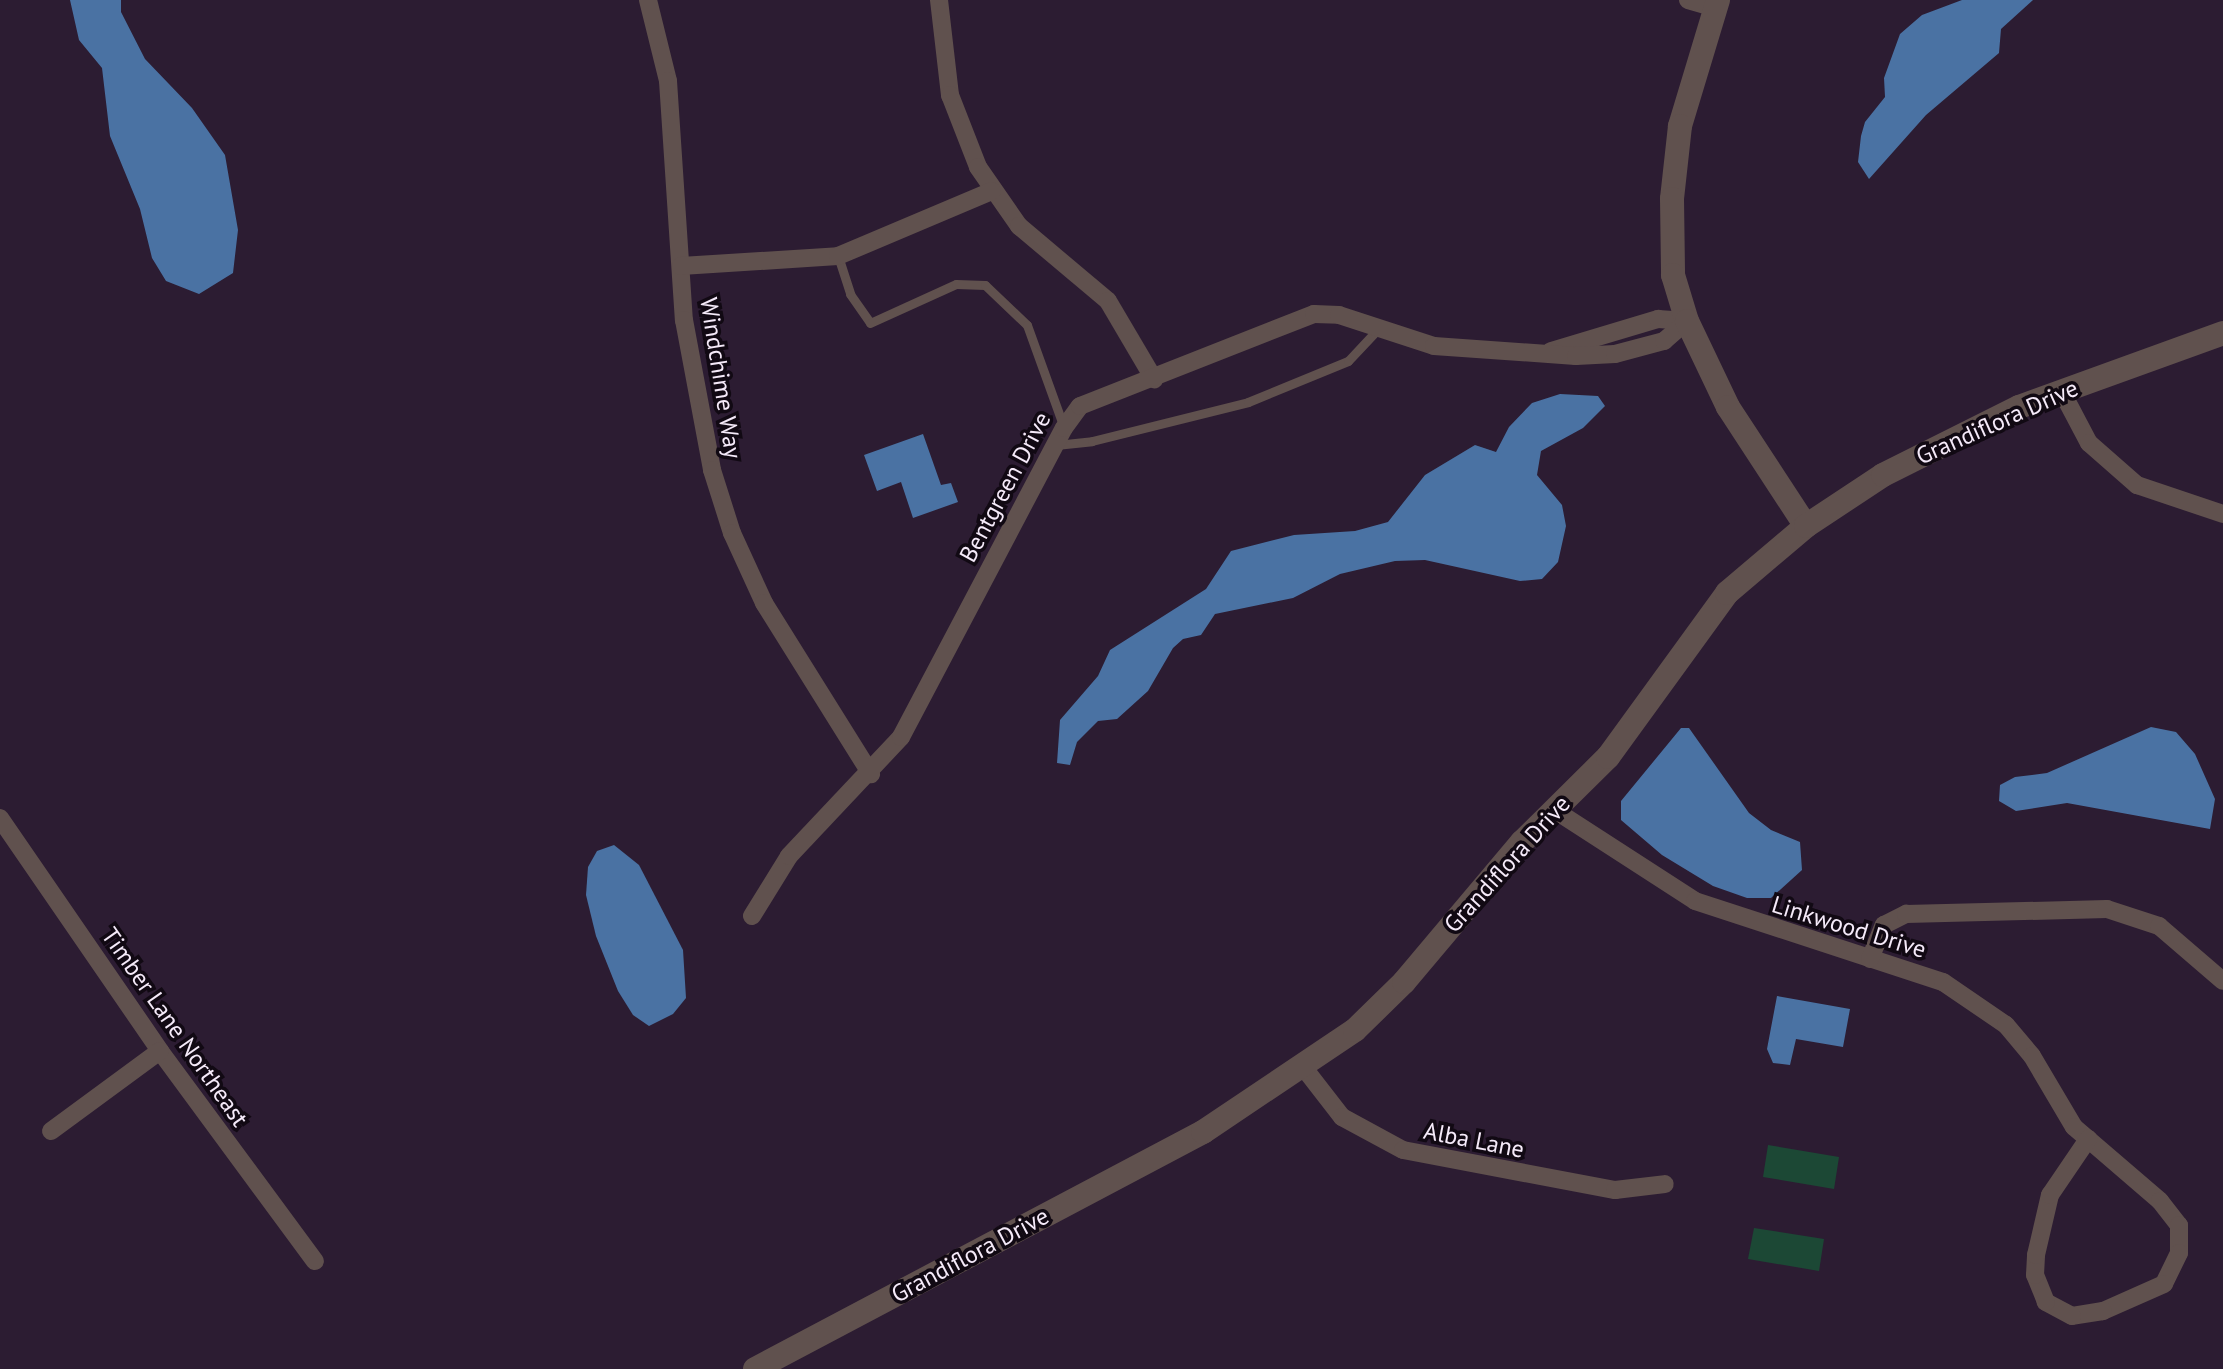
<!DOCTYPE html>
<html>
<head>
<meta charset="utf-8">
<style>
	body { margin:0 }
	#map { position:relative; width:2223px; height:1369px; overflow:hidden; background:#2c1c32; font-family:"PT Sans",sans-serif }
	div>[style] { position:absolute }
	.green>* { inset:0; background:#1c4835 }
	.water>* { inset:0; background:#4a72a3 }
	.service>* { height:9px; margin:-4.5px; padding:0 4.5px; transform-origin:4.5px; border-radius:4.5px; background:#60514e }
	.minor>* { height:18px; margin:-9px; padding:0 9px; transform-origin:9px; border-radius:9px; background:#60514e }
	.tertiary>* { height:24px; margin:-12px; padding:0 12px; transform-origin:12px; border-radius:12px; background:#60514e }
	span { translate:-50% -50%; white-space:nowrap; text-align:center; line-height:1.15; -webkit-text-stroke:7px #110913; paint-order:stroke }
	.street-label { font-size:24px; color:#f5eaf9 }
</style>
</head>
<body>
<div id="map">
	<div class="green">
		<i style="clip-path:polygon(1768px 1145px,1839px 1157px,1834px 1189px,1763px 1177px)"></i>
		<i style="clip-path:polygon(1754px 1228px,1824px 1239px,1819px 1271px,1748px 1259px)"></i>
	</div>
	<div class="water">
		<i style="clip-path:polygon(70px 0,121px 0,121px 12px,145px 59px,192px 108px,225px 155px,238px 230px,233px 273px,199px 294px,166px 281px,152px 258px,140px 209px,110px 136px,102px 68px,79px 40px)"></i>
		<i style="clip-path:polygon(1962px 0,2033px 0,2001px 29px,1999px 53px,1926px 115px,1869px 179px,1858px 162px,1861px 136px,1865px 122px,1885px 97px,1884px 78px,1900px 34px,1922px 15px)"></i>
		<i style="clip-path:polygon(1560px 394px,1598px 396px,1605px 406px,1583px 428px,1541px 451px,1537px 475px,1562px 505px,1566px 526px,1558px 562px,1542px 579px,1520px 581px,1425px 560px,1395px 561px,1340px 574px,1293px 598px,1215px 614px,1201px 635px,1183px 639px,1173px 648px,1148px 691px,1117px 719px,1098px 721px,1077px 742px,1070px 765px,1057px 763px,1060px 720px,1098px 676px,1110px 650px,1206px 589px,1231px 551px,1294px 535px,1355px 531px,1388px 522px,1425px 475px,1475px 445px,1496px 452px,1509px 427px,1532px 403px)"></i>
		<i style="clip-path:polygon(923px 434px,941px 485px,951px 483px,958px 502px,913px 518px,901px 482px,877px 491px,864px 455px)"></i>
		<i style="clip-path:polygon(2151px 727px,2176px 732px,2195px 754px,2215px 799px,2210px 829px,2067px 803px,2016px 811px,1999px 801px,2000px 785px,2015px 777px,2047px 773px)"></i>
		<i style="clip-path:polygon(1681px 728px,1689px 728px,1749px 813px,1771px 830px,1800px 842px,1802px 870px,1771px 898px,1747px 898px,1713px 886px,1662px 855px,1621px 820px,1621px 801px)"></i>
		<i style="clip-path:polygon(614px 845px,639px 865px,683px 950px,686px 998px,673px 1014px,649px 1026px,633px 1015px,618px 991px,596px 936px,586px 895px,588px 867px,597px 851px)"></i>
		<i style="clip-path:polygon(1777px 996px,1850px 1009px,1843px 1047px,1796px 1039px,1790px 1065px,1773px 1063px,1767px 1049px)"></i>
	</div>
	<div class="service">
		<i style="left:838px;top:256px;width:40px;rotate:72deg"></i>
		<i style="left:850px;top:294px;width:35px;rotate:55deg"></i>
		<i style="left:870px;top:323px;width:94px;rotate:-24.4deg"></i>
		<i style="left:956px;top:284px;width:29px;rotate:2deg"></i>
		<i style="left:985px;top:285px;width:58px;rotate:43.6deg"></i>
		<i style="left:1027px;top:325px;width:109px;rotate:70.2deg"></i>
		<i style="left:1056px;top:445px;width:36px;rotate:-6deg"></i>
		<i style="left:1092px;top:441px;width:161px;rotate:-14deg"></i>
		<i style="left:1248px;top:402px;width:108px;rotate:-22.3deg"></i>
		<i style="left:1348px;top:361px;width:44px;rotate:-46.8deg"></i>
	</div>
	<div class="minor">
		<i style="left:648px;top:0;width:83px;rotate:76.1deg"></i>
		<i style="left:668px;top:81px;width:240px;rotate:86.2deg"></i>
		<i style="left:684px;top:320px;width:153px;rotate:79.4deg"></i>
		<i style="left:712px;top:470px;width:66px;rotate:72.4deg"></i>
		<i style="left:732px;top:533px;width:77px;rotate:65.4deg"></i>
		<i style="left:764px;top:603px;width:202px;rotate:58deg"></i>
		<i style="left:939px;top:0;width:96px;rotate:83.4deg"></i>
		<i style="left:950px;top:95px;width:77px;rotate:68.7deg"></i>
		<i style="left:978px;top:167px;width:72px;rotate:55.2deg"></i>
		<i style="left:1019px;top:226px;width:116px;rotate:40.1deg"></i>
		<i style="left:1108px;top:301px;width:91px;rotate:59.5deg"></i>
		<i style="left:1688px;top:0;width:29px;rotate:16deg"></i>
		<i style="left:681px;top:266px;width:157px;rotate:-3.6deg"></i>
		<i style="left:838px;top:256px;width:167px;rotate:-22.9deg"></i>
		<i style="left:1551px;top:351px;width:112px;rotate:-16.7deg"></i>
		<i style="left:1658px;top:319px;width:29px;rotate:4deg"></i>
		<i style="left:2061px;top:390px;width:60px;rotate:62.2deg"></i>
		<i style="left:2089px;top:443px;width:64px;rotate:41.2deg"></i>
		<i style="left:2137px;top:485px;width:91px;rotate:18.6deg"></i>
		<i style="left:1553px;top:809px;width:169px;rotate:32.9deg"></i>
		<i style="left:1695px;top:901px;width:261px;rotate:18.1deg"></i>
		<i style="left:1943px;top:982px;width:76px;rotate:34.3deg"></i>
		<i style="left:2006px;top:1025px;width:40px;rotate:50deg"></i>
		<i style="left:2032px;top:1056px;width:82px;rotate:59.4deg"></i>
		<i style="left:2074px;top:1127px;width:113px;rotate:40.7deg"></i>
		<i style="left:2160px;top:1201px;width:31px;rotate:52deg"></i>
		<i style="left:2179px;top:1225px;width:28px;rotate:90deg"></i>
		<i style="left:2179px;top:1253px;width:34px;rotate:116deg"></i>
		<i style="left:2164px;top:1284px;width:67px;rotate:156.1deg"></i>
		<i style="left:2103px;top:1311px;width:31px;rotate:171deg"></i>
		<i style="left:2072px;top:1316px;width:30px;rotate:-152deg"></i>
		<i style="left:2046px;top:1302px;width:29px;rotate:-112deg"></i>
		<i style="left:2035px;top:1275px;width:20px;rotate:-87deg"></i>
		<i style="left:2036px;top:1255px;width:62px;rotate:-76.9deg"></i>
		<i style="left:2050px;top:1195px;width:68px;rotate:-55.8deg"></i>
		<i style="left:0;top:818px;width:283px;rotate:55.5deg"></i>
		<i style="left:160px;top:1051px;width:261px;rotate:53.6deg"></i>
		<i style="left:752px;top:916px;width:70px;rotate:-58.3deg"></i>
		<i style="left:789px;top:856px;width:163px;rotate:-46.7deg"></i>
		<i style="left:901px;top:737px;width:349px;rotate:-62.2deg"></i>
		<i style="left:1064px;top:428px;width:27px;rotate:-54deg"></i>
		<i style="left:1080px;top:406px;width:251px;rotate:-21.5deg"></i>
		<i style="left:1314px;top:314px;width:25px;rotate:2deg"></i>
		<i style="left:1339px;top:315px;width:100px;rotate:18.1deg"></i>
		<i style="left:1434px;top:346px;width:142px;rotate:4deg"></i>
		<i style="left:1576px;top:356px;width:39px;rotate:-3deg"></i>
		<i style="left:1615px;top:354px;width:51px;rotate:-14.9deg"></i>
		<i style="left:1664px;top:341px;width:30px;rotate:-41deg"></i>
		<i style="left:1870px;top:959px;width:37px;rotate:-68deg"></i>
		<i style="left:1884px;top:925px;width:25px;rotate:-27deg"></i>
		<i style="left:1906px;top:914px;width:201px;rotate:-1.4deg"></i>
		<i style="left:2107px;top:909px;width:55px;rotate:18.1deg"></i>
		<i style="left:2159px;top:926px;width:84px;rotate:40.7deg"></i>
		<i style="left:1304px;top:1068px;width:62px;rotate:52.2deg"></i>
		<i style="left:1342px;top:1117px;width:69px;rotate:28.4deg"></i>
		<i style="left:1403px;top:1150px;width:216px;rotate:10.7deg"></i>
		<i style="left:1615px;top:1190px;width:50px;rotate:-6.8deg"></i>
		<i style="left:51px;top:1131px;width:135px;rotate:-36.3deg"></i>
	</div>
	<div class="tertiary">
		<i style="left:1718px;top:0;width:132px;rotate:106.8deg"></i>
		<i style="left:1680px;top:126px;width:73px;rotate:96.3deg"></i>
		<i style="left:1672px;top:199px;width:76px;rotate:89.2deg"></i>
		<i style="left:1673px;top:275px;width:48px;rotate:73.1deg"></i>
		<i style="left:1687px;top:321px;width:95px;rotate:64.5deg"></i>
		<i style="left:1728px;top:407px;width:142px;rotate:56.8deg"></i>
		<i style="left:755px;top:1369px;width:507px;rotate:-27.88deg"></i>
		<i style="left:1203px;top:1132px;width:183px;rotate:-33.9deg"></i>
		<i style="left:1355px;top:1030px;width:69px;rotate:-44.4deg"></i>
		<i style="left:1404px;top:982px;width:183px;rotate:-49.9deg"></i>
		<i style="left:1522px;top:842px;width:121px;rotate:-44.7deg"></i>
		<i style="left:1608px;top:757px;width:203px;rotate:-54deg"></i>
		<i style="left:1727px;top:593px;width:104px;rotate:-40.3deg"></i>
		<i style="left:1806px;top:526px;width:92px;rotate:-33.5deg"></i>
		<i style="left:1883px;top:475px;width:152px;rotate:-26.6deg"></i>
		<i style="left:2019px;top:407px;width:217px;rotate:-19.9deg"></i>
	</div>
	<div class="street-label">
		<span style="left:721px;top:378px;rotate:81deg">Windchime Way</span>
		<span style="left:1997px;top:422px;rotate:-24deg">Grandiflora Drive</span>
		<span style="left:1005px;top:487px;rotate:-62deg">Bentgreen Drive</span>
		<span style="left:1507px;top:864px;rotate:-48deg">Grandiflora Drive</span>
		<span style="left:1849px;top:927px;rotate:17deg">Linkwood Drive</span>
		<span style="left:175px;top:1027px;rotate:55deg">Timber Lane Northeast</span>
		<span style="left:1474px;top:1140px;rotate:11deg">Alba Lane</span>
		<span style="left:970px;top:1255px;rotate:-28deg">Grandiflora Drive</span>
	</div>
</div>
</body>
</html>
